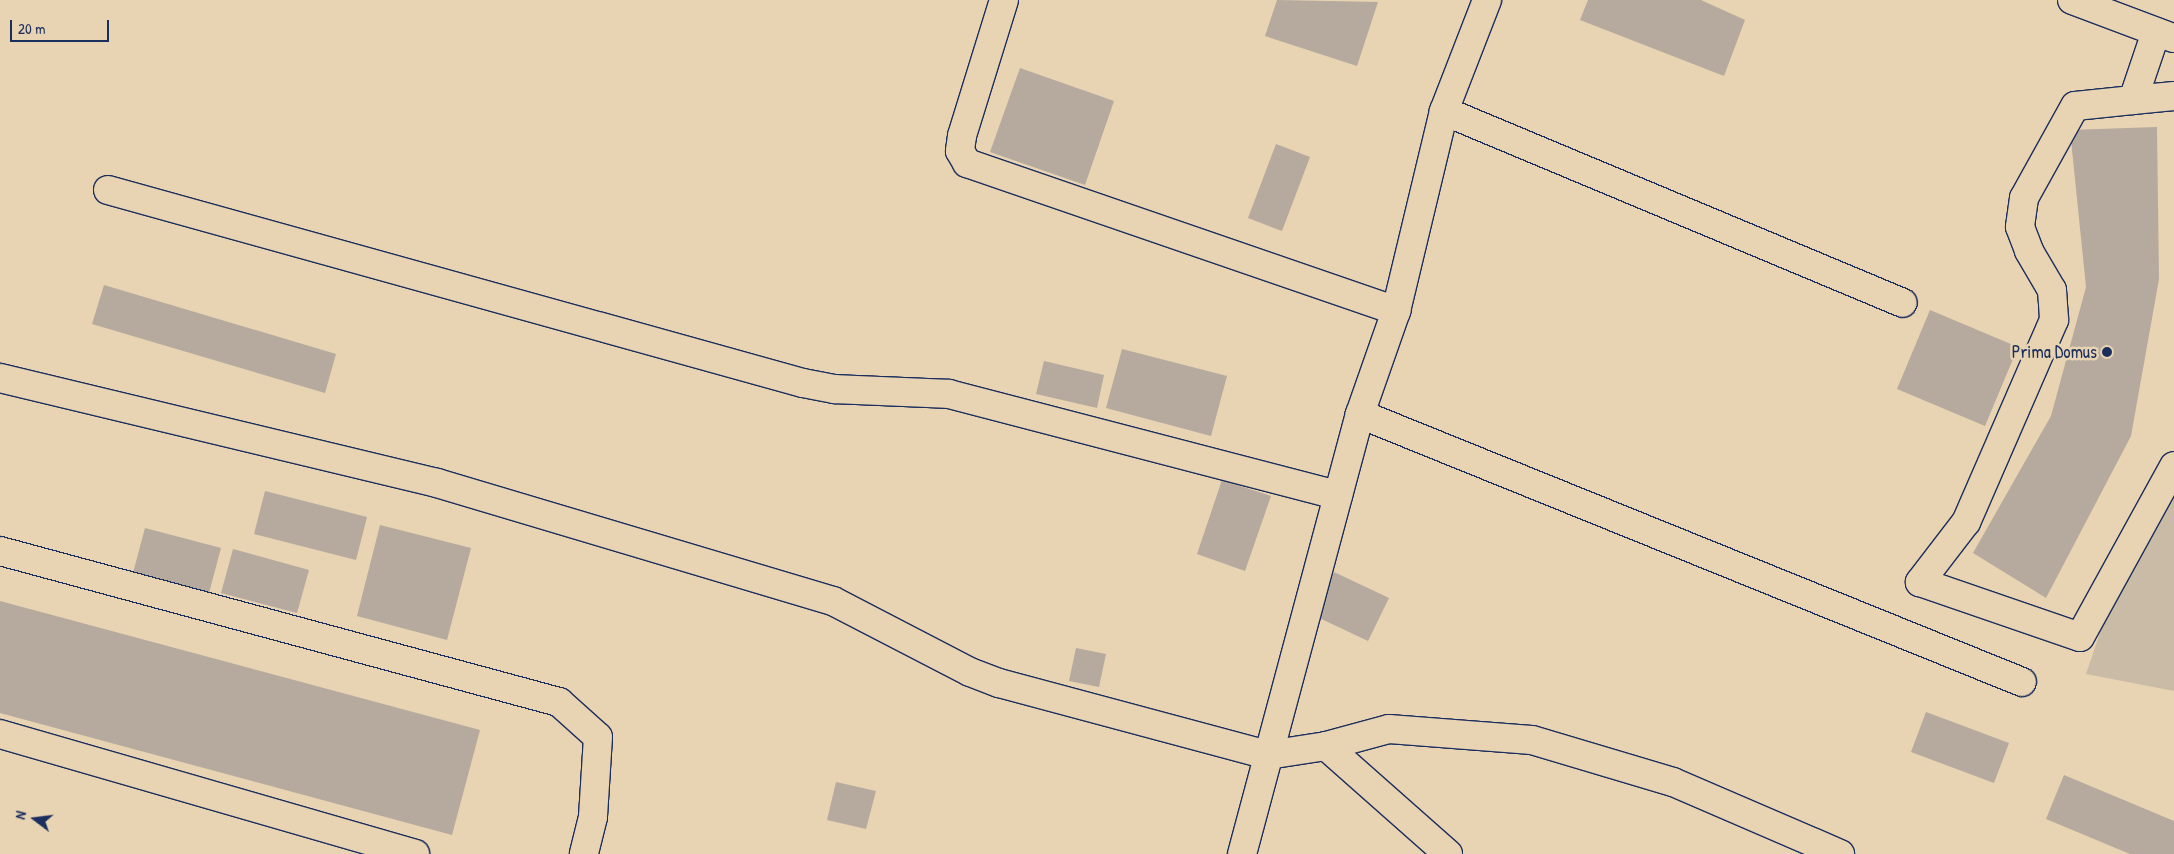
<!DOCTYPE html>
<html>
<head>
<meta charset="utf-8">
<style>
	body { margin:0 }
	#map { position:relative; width:2174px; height:854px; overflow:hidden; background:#e8d3b2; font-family:"Patrick Hand",sans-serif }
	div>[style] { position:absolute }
	.green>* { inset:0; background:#cabba6 }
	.building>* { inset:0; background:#b5aa9d }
	.roads { filter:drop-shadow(1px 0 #1b2f5e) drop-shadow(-1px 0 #1b2f5e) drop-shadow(0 1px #1b2f5e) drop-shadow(0 -1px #1b2f5e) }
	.minor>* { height:28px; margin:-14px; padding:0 14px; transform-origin:14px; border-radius:14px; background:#e8d3b2 }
	.dots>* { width:14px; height:14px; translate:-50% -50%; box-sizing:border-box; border:2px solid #e8d3b2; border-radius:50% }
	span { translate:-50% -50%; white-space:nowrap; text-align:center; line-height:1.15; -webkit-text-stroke:5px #e8d3b2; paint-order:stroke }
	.poi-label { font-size:18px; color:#1b2f5e }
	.right { translate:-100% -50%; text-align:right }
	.north { position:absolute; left:10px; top:794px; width:50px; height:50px; -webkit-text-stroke:4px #e8d3b2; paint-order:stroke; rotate:285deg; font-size:14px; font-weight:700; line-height:20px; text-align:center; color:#1b2f5e }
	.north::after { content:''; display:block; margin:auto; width:18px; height:22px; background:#1b2f5e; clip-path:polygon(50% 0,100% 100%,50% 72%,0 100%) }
	.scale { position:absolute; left:10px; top:20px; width:99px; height:22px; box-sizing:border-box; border:2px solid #1b2f5e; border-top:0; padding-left:6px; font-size:15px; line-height:18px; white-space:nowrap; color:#1b2f5e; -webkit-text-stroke:4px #e8d3b2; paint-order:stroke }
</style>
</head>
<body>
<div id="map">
	<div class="green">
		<i style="clip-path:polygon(2174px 466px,2174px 691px,2086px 674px,2118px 580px)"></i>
	</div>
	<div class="building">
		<i style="clip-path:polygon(1277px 0,1378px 2px,1357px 66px,1265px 36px)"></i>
		<i style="clip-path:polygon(1588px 0,1701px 0,1745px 20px,1724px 76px,1580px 20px)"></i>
		<i style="clip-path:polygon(1020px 68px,1114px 101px,1085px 185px,990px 152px)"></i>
		<i style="clip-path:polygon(2157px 127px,2159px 279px,2131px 436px,2046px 598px,1973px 553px,2051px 416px,2086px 287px,2070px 130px)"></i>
		<i style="clip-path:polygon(1276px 144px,1310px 157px,1282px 231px,1248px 218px)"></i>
		<i style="clip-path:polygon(104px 285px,336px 354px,325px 393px,92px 324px)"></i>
		<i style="clip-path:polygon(1930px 310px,2018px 347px,1985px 426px,1897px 389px)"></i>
		<i style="clip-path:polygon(1122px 349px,1227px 376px,1211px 436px,1106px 408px)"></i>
		<i style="clip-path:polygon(1044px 361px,1104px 375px,1097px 408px,1036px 394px)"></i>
		<i style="clip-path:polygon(1222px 480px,1271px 496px,1245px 571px,1197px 554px)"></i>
		<i style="clip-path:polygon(265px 491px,367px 517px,356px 560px,254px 534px)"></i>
		<i style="clip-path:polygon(380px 525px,471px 548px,447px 640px,357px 616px)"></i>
		<i style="clip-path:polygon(145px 528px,221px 548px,209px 593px,133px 573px)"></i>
		<i style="clip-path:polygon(233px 549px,309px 570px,297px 613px,221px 593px)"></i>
		<i style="clip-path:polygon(1334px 572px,1389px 598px,1368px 641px,1313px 615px)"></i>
		<i style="clip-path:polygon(0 601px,480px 730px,452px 835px,0 713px)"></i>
		<i style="clip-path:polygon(1076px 648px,1106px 654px,1099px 687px,1069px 681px)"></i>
		<i style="clip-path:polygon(1926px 712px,2009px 743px,1994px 783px,1911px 752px)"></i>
		<i style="clip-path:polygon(2064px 775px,2174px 821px,2174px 854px,2130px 854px,2046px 819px)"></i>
		<i style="clip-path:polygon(836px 782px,876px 791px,866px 829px,827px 820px)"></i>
	</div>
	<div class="roads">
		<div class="minor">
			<i style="left:1004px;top:0;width:142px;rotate:107.2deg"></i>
			<i style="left:962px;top:136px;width:15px;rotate:98deg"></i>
			<i style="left:960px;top:151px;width:14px;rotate:60deg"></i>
			<i style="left:967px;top:163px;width:454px;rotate:19deg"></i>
			<i style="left:2072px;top:0;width:108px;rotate:20.6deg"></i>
			<i style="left:2156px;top:32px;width:72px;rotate:108.7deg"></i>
			<i style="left:2133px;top:100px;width:58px;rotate:174.1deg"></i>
			<i style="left:2075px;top:106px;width:105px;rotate:119deg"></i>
			<i style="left:2024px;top:198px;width:29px;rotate:98deg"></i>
			<i style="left:2020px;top:227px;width:26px;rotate:69deg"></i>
			<i style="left:2029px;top:251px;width:45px;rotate:59.5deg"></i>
			<i style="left:2052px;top:290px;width:30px;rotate:86deg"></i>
			<i style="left:2054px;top:320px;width:220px;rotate:113.5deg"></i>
			<i style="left:1966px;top:522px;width:76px;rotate:127.5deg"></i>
			<i style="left:1920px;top:582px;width:169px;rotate:19deg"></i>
			<i style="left:2080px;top:637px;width:195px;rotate:-61.2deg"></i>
			<i style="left:2133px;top:100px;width:41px;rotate:-5.6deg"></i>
			<i style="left:1444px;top:111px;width:497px;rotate:22.7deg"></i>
			<i style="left:108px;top:190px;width:721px;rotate:15.52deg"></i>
			<i style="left:803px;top:383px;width:33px;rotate:11deg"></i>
			<i style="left:835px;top:389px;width:114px;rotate:2.5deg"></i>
			<i style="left:949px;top:394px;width:402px;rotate:14.6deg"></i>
			<i style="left:0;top:378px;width:449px;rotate:13.5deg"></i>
			<i style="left:437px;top:483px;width:413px;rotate:16.6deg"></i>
			<i style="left:833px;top:601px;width:154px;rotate:27.4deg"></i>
			<i style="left:970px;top:672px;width:31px;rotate:21deg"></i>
			<i style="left:999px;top:683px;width:278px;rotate:15deg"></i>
			<i style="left:1268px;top:755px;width:59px;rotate:-8.8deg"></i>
			<i style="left:1326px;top:746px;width:163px;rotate:41.5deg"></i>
			<i style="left:1360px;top:414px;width:714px;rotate:22.04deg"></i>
			<i style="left:0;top:551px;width:579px;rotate:15.12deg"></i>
			<i style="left:559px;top:702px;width:52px;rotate:41.9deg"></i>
			<i style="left:598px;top:737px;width:80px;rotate:93.6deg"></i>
			<i style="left:593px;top:817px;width:38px;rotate:104deg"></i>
			<i style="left:0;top:734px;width:432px;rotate:16.1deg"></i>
			<i style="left:1326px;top:746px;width:65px;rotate:-15.1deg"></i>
			<i style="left:1389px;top:729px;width:143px;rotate:4.4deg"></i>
			<i style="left:1532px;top:740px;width:147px;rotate:16.6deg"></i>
			<i style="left:1673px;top:782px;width:182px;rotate:23.3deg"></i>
			<i style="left:1242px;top:854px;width:456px;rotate:-75deg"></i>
			<i style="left:1360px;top:414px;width:109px;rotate:-70.7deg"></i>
			<i style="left:1396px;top:311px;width:206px;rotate:-76.5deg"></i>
			<i style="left:1444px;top:111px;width:119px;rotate:-68.8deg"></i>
		</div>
	</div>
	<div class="dots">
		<i style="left:2107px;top:352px;background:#1b2f5e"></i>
	</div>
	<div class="poi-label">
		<span class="right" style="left:2097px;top:352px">Prima Domus</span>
	</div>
	<div class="north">N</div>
	<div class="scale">20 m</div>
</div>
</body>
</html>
